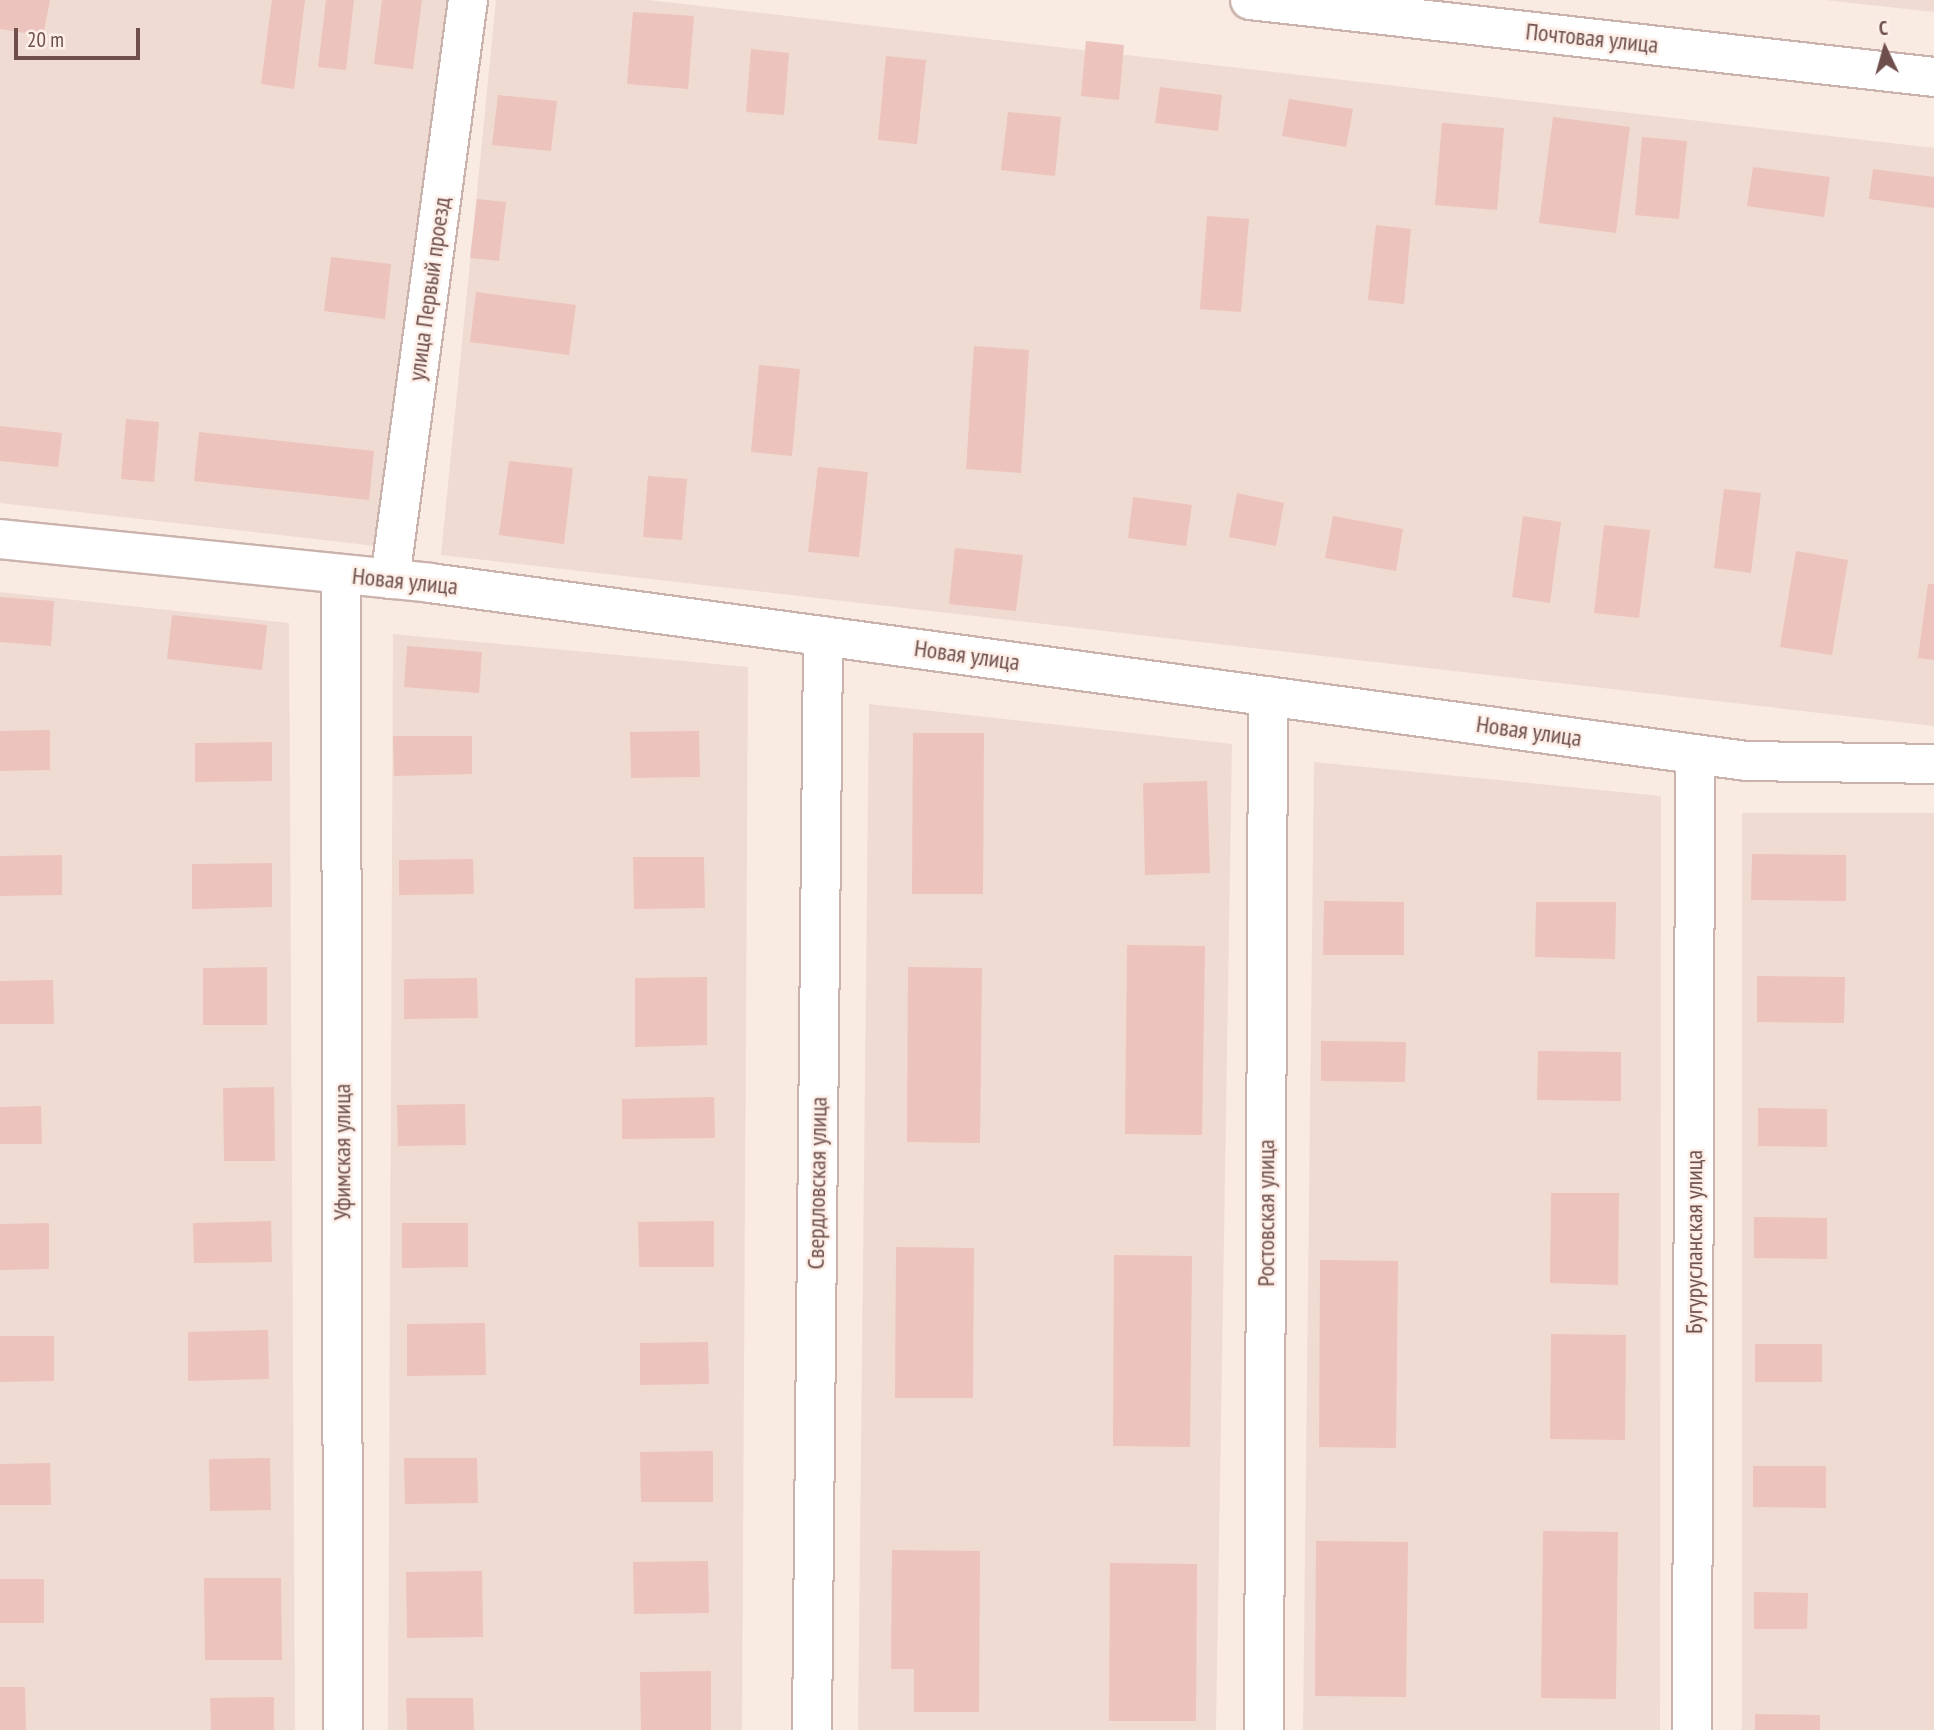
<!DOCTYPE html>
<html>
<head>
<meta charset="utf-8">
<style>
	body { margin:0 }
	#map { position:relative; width:1934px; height:1730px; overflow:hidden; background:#f9ebe2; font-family:"PT Sans Narrow",sans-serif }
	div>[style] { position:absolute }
	.residential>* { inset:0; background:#f0dbd2 }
	.building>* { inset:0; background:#ecc3bd }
	.roads { filter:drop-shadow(2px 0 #cbb3ad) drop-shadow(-2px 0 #cbb3ad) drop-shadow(0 2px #cbb3ad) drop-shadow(0 -2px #cbb3ad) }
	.minor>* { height:38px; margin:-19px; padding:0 19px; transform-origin:19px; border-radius:19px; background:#fff }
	span { translate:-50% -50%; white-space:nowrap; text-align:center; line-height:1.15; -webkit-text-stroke:5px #fdefe8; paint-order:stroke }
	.street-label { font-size:24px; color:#6e4f4c }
	.north { position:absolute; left:1850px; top:14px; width:70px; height:70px; -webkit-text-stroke:5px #fdefe8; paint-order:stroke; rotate:355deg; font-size:19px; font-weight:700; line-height:28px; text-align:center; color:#6e4f4c }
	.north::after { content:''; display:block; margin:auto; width:24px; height:32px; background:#6e4f4c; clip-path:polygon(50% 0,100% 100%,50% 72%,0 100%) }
	.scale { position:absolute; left:14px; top:28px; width:126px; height:32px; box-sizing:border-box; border:4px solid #6e4f4c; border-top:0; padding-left:9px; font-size:21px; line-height:24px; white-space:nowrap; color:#6e4f4c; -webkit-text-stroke:5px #fdefe8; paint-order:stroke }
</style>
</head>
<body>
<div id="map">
	<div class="residential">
		<i style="clip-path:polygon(0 0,458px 0,384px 547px,0 503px)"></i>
		<i style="clip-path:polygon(496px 0,648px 0,1934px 148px,1934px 726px,441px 555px)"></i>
		<i style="clip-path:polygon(1825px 0,1934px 0,1934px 12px)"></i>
		<i style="clip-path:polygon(0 592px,289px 623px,295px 1730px,0 1730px)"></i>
		<i style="clip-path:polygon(393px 634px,748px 667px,742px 1730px,388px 1730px)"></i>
		<i style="clip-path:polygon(869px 704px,1232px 744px,1216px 1730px,858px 1730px)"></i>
		<i style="clip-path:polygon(1314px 762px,1661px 796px,1660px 1730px,1303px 1730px)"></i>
		<i style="clip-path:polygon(1742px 813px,1934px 813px,1934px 1730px,1742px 1730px)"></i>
	</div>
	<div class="building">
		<i style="clip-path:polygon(0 0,50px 0,43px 36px,0 29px)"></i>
		<i style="clip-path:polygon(272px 0,305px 0,294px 89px,261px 84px)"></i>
		<i style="clip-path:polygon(326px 0,354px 0,346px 70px,318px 67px)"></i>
		<i style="clip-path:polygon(382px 0,422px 0,413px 69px,374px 64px)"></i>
		<i style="clip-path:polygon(633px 12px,694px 16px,688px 89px,627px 84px)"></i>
		<i style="clip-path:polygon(1086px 41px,1124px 45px,1119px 100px,1081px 96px)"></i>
		<i style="clip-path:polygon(751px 49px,789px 53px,784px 115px,746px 112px)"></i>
		<i style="clip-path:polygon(886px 56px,926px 60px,917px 144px,878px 140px)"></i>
		<i style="clip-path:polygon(1160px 87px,1222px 95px,1218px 131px,1155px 123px)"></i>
		<i style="clip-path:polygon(498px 95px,557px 101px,551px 151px,492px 145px)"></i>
		<i style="clip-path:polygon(1289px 99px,1353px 109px,1346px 147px,1282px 136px)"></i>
		<i style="clip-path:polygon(1008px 112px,1061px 117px,1055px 176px,1001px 170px)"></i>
		<i style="clip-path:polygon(1553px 117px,1630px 127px,1616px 233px,1539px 223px)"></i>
		<i style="clip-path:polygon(1442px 123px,1504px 128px,1497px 210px,1435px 205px)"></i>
		<i style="clip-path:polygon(1642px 137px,1687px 141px,1679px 219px,1635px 215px)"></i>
		<i style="clip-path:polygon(1753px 167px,1830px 177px,1824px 217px,1747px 206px)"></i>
		<i style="clip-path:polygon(1873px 169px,1934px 177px,1934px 208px,1869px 199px)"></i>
		<i style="clip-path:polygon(477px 199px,506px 202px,499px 261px,470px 258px)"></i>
		<i style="clip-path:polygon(1207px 216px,1249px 219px,1241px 312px,1200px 309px)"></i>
		<i style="clip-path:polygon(1376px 225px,1411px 229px,1404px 304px,1368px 300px)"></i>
		<i style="clip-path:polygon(331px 257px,391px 264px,385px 319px,324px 311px)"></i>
		<i style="clip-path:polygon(476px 292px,576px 305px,569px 355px,470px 342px)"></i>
		<i style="clip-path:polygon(974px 346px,1029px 350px,1021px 473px,966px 469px)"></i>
		<i style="clip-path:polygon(759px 365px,800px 369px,792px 456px,751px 452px)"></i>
		<i style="clip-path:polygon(126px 419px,159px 422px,154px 482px,121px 479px)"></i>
		<i style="clip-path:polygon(0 426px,62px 433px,58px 467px,0 461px)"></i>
		<i style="clip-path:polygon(199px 432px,374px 451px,369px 500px,194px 481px)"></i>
		<i style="clip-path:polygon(509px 461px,573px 468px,564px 544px,499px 535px)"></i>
		<i style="clip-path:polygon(818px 467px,868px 472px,859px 557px,808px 552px)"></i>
		<i style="clip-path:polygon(648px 476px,687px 479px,682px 540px,643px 537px)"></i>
		<i style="clip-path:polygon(1724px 489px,1761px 493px,1751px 573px,1714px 568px)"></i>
		<i style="clip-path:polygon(1237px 493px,1284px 503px,1276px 546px,1229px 537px)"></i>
		<i style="clip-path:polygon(1133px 497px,1192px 505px,1186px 546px,1128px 538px)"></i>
		<i style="clip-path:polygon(1333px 516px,1403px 529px,1396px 571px,1325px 558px)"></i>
		<i style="clip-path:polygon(1523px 516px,1561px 522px,1550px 603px,1512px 597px)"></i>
		<i style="clip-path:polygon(1604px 525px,1650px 530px,1639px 618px,1594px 613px)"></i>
		<i style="clip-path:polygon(955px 548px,1023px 555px,1016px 611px,949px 604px)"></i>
		<i style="clip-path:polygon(1796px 551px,1848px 560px,1832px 655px,1780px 647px)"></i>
		<i style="clip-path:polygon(1928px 584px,1934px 584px,1934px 660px,1918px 658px)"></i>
		<i style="clip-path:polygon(0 597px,54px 601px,51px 646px,0 642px)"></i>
		<i style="clip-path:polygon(172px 615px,267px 625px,262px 670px,167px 659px)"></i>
		<i style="clip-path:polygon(407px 646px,482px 652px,479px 693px,404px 687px)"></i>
		<i style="clip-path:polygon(50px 730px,50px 770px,0 771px,0 731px)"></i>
		<i style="clip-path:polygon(699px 731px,700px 777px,631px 778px,630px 732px)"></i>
		<i style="clip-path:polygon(913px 733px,984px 733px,983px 894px,912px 894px)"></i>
		<i style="clip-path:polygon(393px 736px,472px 736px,472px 774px,394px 776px)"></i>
		<i style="clip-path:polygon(272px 742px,272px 781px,195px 782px,195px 743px)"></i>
		<i style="clip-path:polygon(1207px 781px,1210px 873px,1145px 875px,1143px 783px)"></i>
		<i style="clip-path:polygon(1752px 854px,1846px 855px,1846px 901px,1751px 900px)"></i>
		<i style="clip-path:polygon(62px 855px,62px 895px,0 896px,0 856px)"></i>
		<i style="clip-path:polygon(633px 857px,704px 857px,705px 908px,634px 909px)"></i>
		<i style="clip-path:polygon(473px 859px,474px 894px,399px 895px,399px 860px)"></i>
		<i style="clip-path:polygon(272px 863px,272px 907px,192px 909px,192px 864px)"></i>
		<i style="clip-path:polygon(1324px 901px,1404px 902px,1404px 955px,1323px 955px)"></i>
		<i style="clip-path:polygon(1536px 902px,1616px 902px,1615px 959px,1535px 957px)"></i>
		<i style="clip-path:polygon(1127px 945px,1205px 946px,1202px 1135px,1125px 1134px)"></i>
		<i style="clip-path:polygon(267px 967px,267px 1025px,203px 1025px,203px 968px)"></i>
		<i style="clip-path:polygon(908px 967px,982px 968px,980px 1143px,907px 1142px)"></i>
		<i style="clip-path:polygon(1757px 976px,1845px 977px,1844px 1023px,1757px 1022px)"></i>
		<i style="clip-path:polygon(707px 977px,707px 1045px,635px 1047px,635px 978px)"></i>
		<i style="clip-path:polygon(477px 978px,478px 1018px,404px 1019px,404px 979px)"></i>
		<i style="clip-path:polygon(53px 980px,54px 1024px,0 1024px,0 981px)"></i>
		<i style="clip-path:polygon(1321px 1041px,1406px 1042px,1405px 1082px,1321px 1081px)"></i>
		<i style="clip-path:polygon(1538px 1051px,1621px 1052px,1621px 1101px,1537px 1100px)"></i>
		<i style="clip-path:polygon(274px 1087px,275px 1161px,224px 1161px,223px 1088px)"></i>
		<i style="clip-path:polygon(714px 1097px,715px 1138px,622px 1139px,622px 1099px)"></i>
		<i style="clip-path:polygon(465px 1104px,466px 1145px,398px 1146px,397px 1105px)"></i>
		<i style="clip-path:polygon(41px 1106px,42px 1144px,0 1144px,0 1107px)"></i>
		<i style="clip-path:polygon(1758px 1108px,1827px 1109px,1827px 1147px,1758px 1146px)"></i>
		<i style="clip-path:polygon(1551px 1193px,1619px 1193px,1618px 1285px,1550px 1283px)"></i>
		<i style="clip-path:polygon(1754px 1217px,1827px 1218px,1827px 1259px,1754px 1258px)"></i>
		<i style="clip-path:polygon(271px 1221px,272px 1262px,194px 1263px,193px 1223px)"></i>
		<i style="clip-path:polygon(714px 1221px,714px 1267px,639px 1267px,638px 1222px)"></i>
		<i style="clip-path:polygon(49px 1223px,49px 1269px,0 1270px,0 1224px)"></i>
		<i style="clip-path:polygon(402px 1223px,468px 1223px,468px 1267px,402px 1268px)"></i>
		<i style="clip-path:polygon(896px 1247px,974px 1248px,973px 1398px,895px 1398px)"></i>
		<i style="clip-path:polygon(1114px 1255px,1192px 1256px,1190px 1447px,1113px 1446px)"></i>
		<i style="clip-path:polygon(1320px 1260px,1398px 1261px,1396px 1448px,1319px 1447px)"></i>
		<i style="clip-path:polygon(485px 1323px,486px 1375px,407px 1376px,407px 1324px)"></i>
		<i style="clip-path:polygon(268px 1330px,269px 1379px,188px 1381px,188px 1332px)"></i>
		<i style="clip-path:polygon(1551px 1334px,1626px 1335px,1625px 1440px,1550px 1439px)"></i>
		<i style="clip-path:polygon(0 1336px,54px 1336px,54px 1381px,0 1382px)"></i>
		<i style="clip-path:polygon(708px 1342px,709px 1384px,640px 1385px,640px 1343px)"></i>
		<i style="clip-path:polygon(1755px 1344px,1822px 1344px,1822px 1382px,1755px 1382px)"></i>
		<i style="clip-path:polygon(713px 1451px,713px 1502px,641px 1502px,640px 1452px)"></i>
		<i style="clip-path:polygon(270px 1458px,271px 1510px,210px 1511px,209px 1459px)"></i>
		<i style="clip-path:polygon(404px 1458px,477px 1458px,478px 1503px,405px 1504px)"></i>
		<i style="clip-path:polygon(50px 1463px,51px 1505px,0 1505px,0 1464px)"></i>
		<i style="clip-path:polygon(1753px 1466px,1826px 1466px,1826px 1508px,1753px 1507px)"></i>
		<i style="clip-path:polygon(1543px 1531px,1618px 1532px,1616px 1699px,1541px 1698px)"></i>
		<i style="clip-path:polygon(1316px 1541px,1408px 1542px,1406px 1697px,1315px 1696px)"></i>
		<i style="clip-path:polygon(892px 1550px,980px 1551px,979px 1712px,914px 1712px,914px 1669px,891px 1669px)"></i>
		<i style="clip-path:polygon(708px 1561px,709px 1613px,634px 1614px,633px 1562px)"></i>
		<i style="clip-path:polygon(1110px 1563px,1197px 1564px,1196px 1721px,1109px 1721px)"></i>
		<i style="clip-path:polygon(482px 1571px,483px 1637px,407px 1638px,406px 1572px)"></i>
		<i style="clip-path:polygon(204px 1578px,281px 1578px,282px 1660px,205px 1660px)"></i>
		<i style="clip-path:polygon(0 1579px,44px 1579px,44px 1623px,0 1623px)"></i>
		<i style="clip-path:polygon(1754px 1592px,1808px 1593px,1807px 1629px,1754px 1629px)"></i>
		<i style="clip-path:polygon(711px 1671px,711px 1730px,641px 1730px,640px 1672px)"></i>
		<i style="clip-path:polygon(0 1687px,25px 1687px,26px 1730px,0 1730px)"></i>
		<i style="clip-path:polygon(274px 1697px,274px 1730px,211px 1730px,210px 1698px)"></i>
		<i style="clip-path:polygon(406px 1698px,473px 1698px,474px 1730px,407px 1730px)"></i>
		<i style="clip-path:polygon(1755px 1714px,1820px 1715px,1820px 1730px,1755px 1730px)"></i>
	</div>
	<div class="roads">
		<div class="minor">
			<i style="left:1250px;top:0;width:688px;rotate:6.42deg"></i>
			<i style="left:0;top:539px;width:432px;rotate:5.8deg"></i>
			<i style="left:430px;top:583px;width:1328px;rotate:7.7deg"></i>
			<i style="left:1746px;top:761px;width:188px;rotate:0.9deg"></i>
			<i style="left:341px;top:574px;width:1156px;rotate:89.9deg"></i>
			<i style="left:390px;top:579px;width:584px;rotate:-82.33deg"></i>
			<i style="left:812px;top:1730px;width:1094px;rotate:-89.42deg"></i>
			<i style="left:1264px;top:1730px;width:1034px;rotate:-89.78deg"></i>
			<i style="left:1692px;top:1730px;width:976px;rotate:-89.82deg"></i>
		</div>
	</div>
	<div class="street-label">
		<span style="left:1592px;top:38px;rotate:6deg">Почтовая улица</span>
		<span style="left:429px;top:289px;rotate:-82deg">улица Первый проезд</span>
		<span style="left:405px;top:581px;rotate:6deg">Новая улица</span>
		<span style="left:967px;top:655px;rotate:8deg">Новая улица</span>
		<span style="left:1529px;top:731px;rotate:8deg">Новая улица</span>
		<span style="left:342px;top:1152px;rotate:-90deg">Уфимская улица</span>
		<span style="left:817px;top:1183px;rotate:-89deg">Свердловская улица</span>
		<span style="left:1266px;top:1213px;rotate:-90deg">Ростовская улица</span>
		<span style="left:1694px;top:1242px;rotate:-90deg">Бугурусланская улица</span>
	</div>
	<div class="north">С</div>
	<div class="scale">20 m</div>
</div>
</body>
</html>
